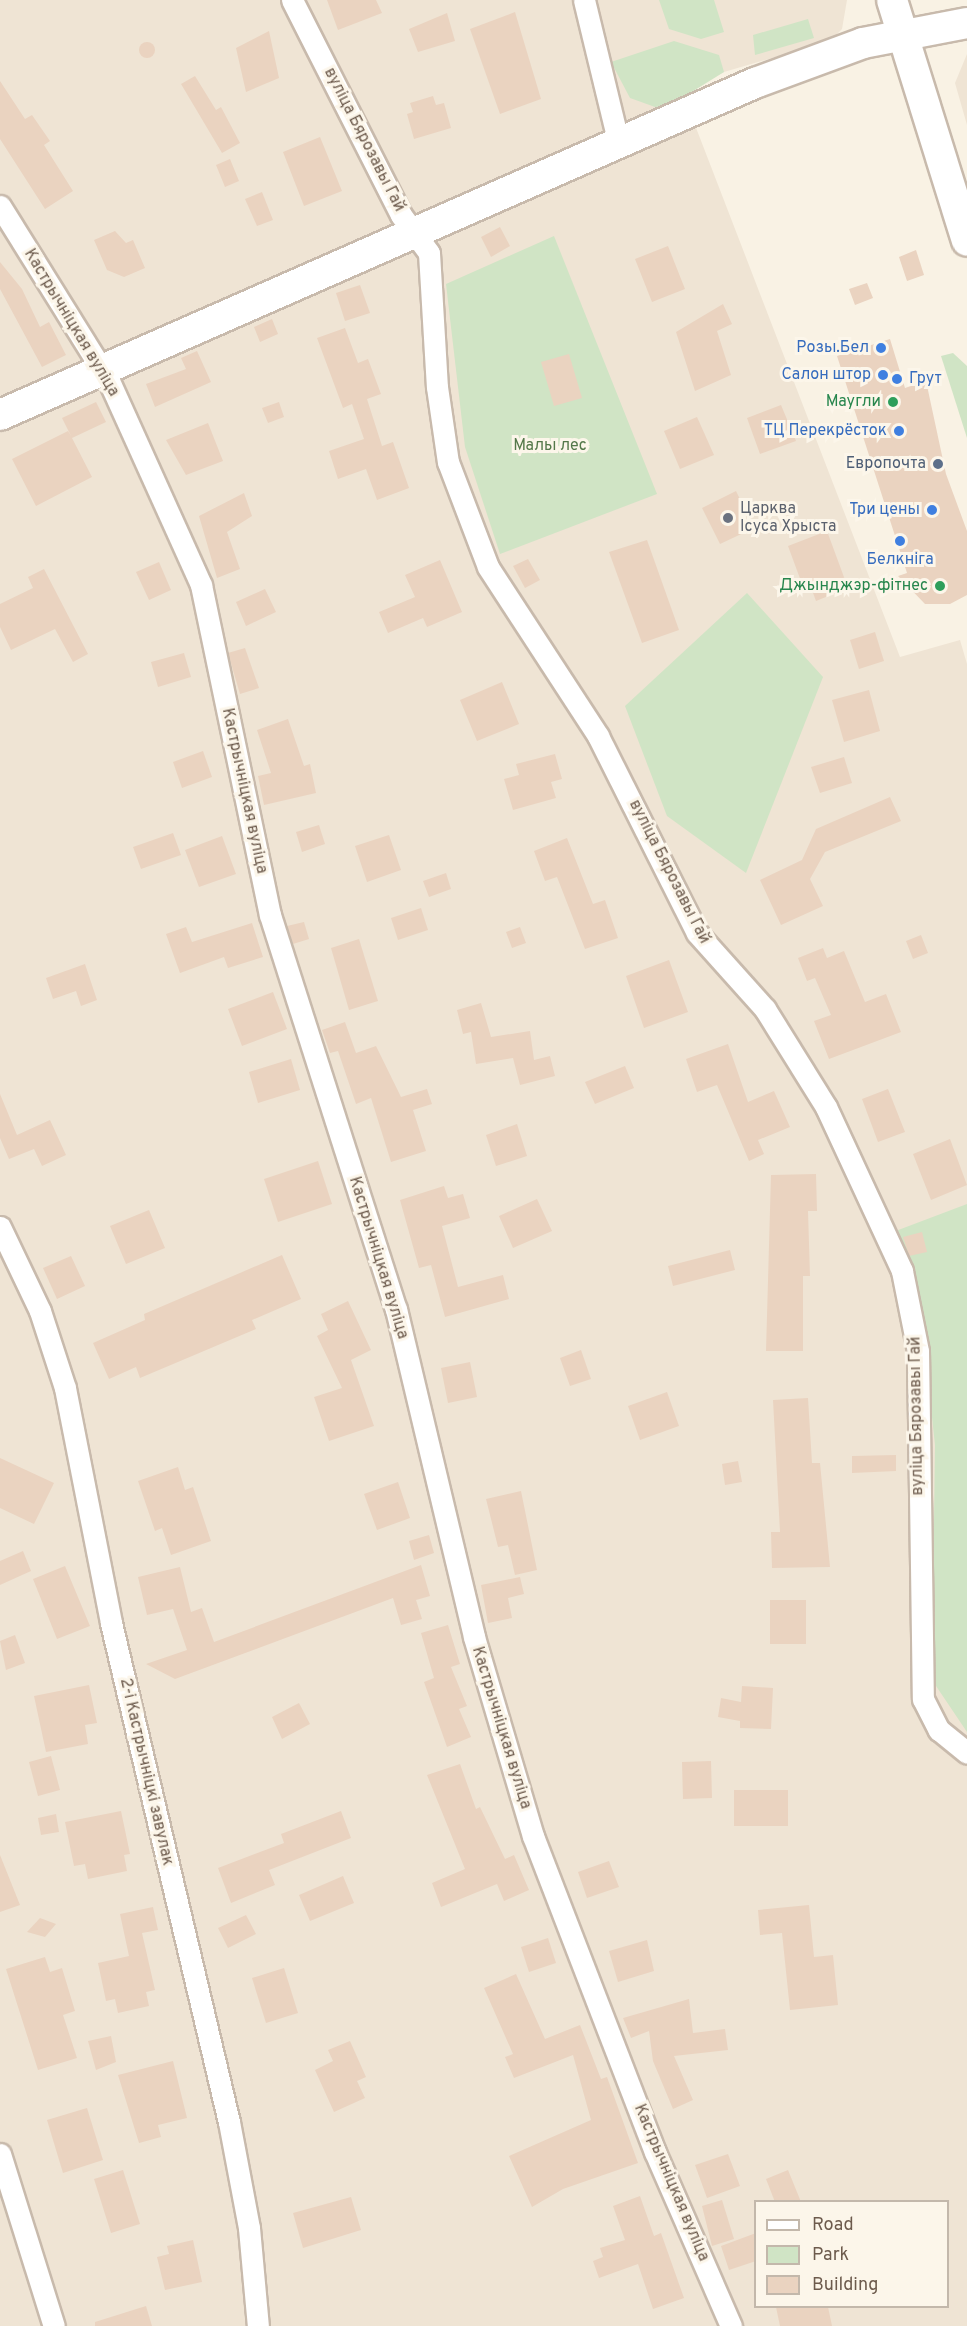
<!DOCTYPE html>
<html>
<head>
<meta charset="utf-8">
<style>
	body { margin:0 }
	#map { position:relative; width:967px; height:2326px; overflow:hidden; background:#f9f2e4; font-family:Overpass,sans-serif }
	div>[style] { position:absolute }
	.residential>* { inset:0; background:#efe4d4 }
	.green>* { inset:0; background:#d0e4c5 }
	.building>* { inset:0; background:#ead3c0 }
	.round { border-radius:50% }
	.roads { filter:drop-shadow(2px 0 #c8baac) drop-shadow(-2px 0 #c8baac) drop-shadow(0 2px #c8baac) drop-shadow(0 -2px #c8baac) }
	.minor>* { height:21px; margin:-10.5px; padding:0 10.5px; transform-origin:10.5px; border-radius:10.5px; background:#fff }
	.secondary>* { height:30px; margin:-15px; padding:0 15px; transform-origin:15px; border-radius:15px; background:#fff }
	.dots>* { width:16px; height:16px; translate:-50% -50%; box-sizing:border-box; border:3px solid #fcf6ea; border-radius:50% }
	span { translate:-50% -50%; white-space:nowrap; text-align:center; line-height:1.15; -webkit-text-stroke:6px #fcf6ea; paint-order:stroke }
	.street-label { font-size:16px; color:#6d5b4d }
	.shop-label { font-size:16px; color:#366cbe }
	.right { translate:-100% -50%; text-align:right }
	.left { translate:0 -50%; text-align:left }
	.leisure-label { font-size:16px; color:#27864d }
	.park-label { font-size:16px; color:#54784a }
	.service-label { font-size:16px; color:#4e5e75 }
	.worship-label { font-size:16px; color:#5b616d }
	.legend { position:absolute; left:754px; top:2200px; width:195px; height:108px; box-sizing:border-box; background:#fcf6ea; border:2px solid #c3b8ab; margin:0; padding:8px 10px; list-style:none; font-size:18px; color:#6d5b4d }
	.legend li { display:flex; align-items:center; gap:12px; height:30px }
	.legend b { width:30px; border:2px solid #c3b8ab }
</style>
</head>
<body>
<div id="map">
	<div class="residential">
		<i style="clip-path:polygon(evenodd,0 0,847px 0,842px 29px,830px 41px,724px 72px,683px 94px,900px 657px,960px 640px,967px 664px,967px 2326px,0 2326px,0 0,756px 2202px,948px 2202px,948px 2306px,756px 2306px,756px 2202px)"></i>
		<i style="clip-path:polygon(967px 54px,967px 125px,955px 83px)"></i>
	</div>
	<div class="green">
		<i style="clip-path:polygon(659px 0,714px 0,724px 32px,701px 39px,669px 29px)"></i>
		<i style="clip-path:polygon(808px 19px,814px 38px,755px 55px,753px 35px)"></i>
		<i style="clip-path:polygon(674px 41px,719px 55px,724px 72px,669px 106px,655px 107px,630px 98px,611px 62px)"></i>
		<i style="clip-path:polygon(554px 236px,657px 494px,500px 554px,465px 447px,446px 284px)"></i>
		<i style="clip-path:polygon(953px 353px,967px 366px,967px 438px,941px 356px)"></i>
		<i style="clip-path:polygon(747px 593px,823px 677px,746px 873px,667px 816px,625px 706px)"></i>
		<i style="clip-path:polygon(967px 1204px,967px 1732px,932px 1680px,935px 1445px,923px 1335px,893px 1232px)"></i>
	</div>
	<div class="building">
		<i style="clip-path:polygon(327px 0,376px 0,382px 13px,338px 30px)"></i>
		<i style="clip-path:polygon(515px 12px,541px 99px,500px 114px,470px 29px)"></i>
		<i style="clip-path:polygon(447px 13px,455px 41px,418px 52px,409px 29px)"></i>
		<i style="clip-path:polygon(269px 31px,279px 78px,246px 92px,236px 48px)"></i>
		<i class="round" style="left:139px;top:42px;width:16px;height:16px"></i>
		<i style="clip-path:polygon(195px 76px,216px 110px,221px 107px,240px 143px,222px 153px,181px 84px)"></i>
		<i style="clip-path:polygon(0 81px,25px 119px,32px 115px,50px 141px,44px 145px,73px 191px,45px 209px,0 139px)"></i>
		<i style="clip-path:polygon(433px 96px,436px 105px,444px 103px,451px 128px,414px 139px,407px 114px,413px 112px,410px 103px)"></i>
		<i style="clip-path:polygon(320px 137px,342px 191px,304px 206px,283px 152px)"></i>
		<i style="clip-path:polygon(230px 159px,239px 181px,225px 187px,216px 165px)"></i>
		<i style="clip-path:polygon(262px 192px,273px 220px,257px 226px,245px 199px)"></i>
		<i style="clip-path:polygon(500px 227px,510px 246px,491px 257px,481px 237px)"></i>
		<i style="clip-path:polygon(115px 231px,126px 243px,133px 240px,145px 268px,124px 277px,107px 270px,94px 240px)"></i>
		<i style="clip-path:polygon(668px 246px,685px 289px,652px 302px,635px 259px)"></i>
		<i style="clip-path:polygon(916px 250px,924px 275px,907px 281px,899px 257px)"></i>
		<i style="clip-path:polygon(0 262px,22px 289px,40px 327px,49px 322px,66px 355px,42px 367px,0 289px)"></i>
		<i style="clip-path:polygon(867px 283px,873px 298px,855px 305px,849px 289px)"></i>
		<i style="clip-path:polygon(360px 285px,370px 313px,345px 321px,336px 293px)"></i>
		<i style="clip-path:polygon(723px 304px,732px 324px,717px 331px,731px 375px,695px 391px,676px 332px)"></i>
		<i style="clip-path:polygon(272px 319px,278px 334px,260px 342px,254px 327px)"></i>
		<i style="clip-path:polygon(345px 328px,358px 363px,368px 359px,381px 394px,367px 399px,382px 446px,393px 442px,409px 488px,377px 500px,366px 469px,338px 479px,329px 451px,364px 439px,352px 404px,343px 408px,317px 338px)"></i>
		<i style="clip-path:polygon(890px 339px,905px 388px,926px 381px,946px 474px,967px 531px,967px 595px,950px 604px,925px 604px,898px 576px,907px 573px,837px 356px)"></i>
		<i style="clip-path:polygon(197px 351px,211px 382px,155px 407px,146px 384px,186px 369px,181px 358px)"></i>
		<i style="clip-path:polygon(569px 354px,582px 398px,554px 406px,541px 362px)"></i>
		<i style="clip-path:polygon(96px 402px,106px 422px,72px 438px,92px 477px,36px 506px,12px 459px,68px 431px,71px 436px,62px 418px)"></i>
		<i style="clip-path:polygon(279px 402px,284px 417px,268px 423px,262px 408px)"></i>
		<i style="clip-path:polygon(781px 405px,796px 441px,760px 454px,747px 418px)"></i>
		<i style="clip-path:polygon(697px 417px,714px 455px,680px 469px,664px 431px)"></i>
		<i style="clip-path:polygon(208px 423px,223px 461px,186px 475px,166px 440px)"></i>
		<i style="clip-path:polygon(736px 491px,754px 528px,720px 544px,702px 508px)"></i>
		<i style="clip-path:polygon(244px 493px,252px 516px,227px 532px,240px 569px,217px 578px,199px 516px)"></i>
		<i style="clip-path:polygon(827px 531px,848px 588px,816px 601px,809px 582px,802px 584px,788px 546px)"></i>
		<i style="clip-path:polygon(647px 540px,679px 630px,642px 643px,609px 552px)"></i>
		<i style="clip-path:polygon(528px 559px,540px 580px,525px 588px,513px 566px)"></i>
		<i style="clip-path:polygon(440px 560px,462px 612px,427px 627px,423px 618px,388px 633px,379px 612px,415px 597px,405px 575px)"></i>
		<i style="clip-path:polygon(159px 562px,171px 590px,149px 600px,136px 572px)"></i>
		<i style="clip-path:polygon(44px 569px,88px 654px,73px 662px,55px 629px,11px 650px,0 627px,0 604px,33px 588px,28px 577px)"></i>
		<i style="clip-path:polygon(265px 589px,276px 612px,246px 626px,236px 602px)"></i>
		<i style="clip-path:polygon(875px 632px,884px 661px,859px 669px,850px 640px)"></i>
		<i style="clip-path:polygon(245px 648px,259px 688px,240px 694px,228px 653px)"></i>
		<i style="clip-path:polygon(184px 653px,191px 677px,158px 687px,151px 662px)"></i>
		<i style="clip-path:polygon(502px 682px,519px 724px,477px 741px,460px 700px)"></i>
		<i style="clip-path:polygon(869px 690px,880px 731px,844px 742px,832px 700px)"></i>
		<i style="clip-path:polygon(288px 719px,304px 766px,310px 764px,316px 793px,264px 805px,258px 776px,271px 773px,257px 730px)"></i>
		<i style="clip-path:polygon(203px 751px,212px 777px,182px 788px,173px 762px)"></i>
		<i style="clip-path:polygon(555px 754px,562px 779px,551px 782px,556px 798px,513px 810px,504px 779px,519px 775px,516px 764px)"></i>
		<i style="clip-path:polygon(844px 757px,852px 783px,820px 793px,811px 767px)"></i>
		<i style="clip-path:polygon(890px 797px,901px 821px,825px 852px,810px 879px,823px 906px,781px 925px,760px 880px,802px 860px,816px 829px)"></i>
		<i style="clip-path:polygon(319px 825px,325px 844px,302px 852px,296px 832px)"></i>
		<i style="clip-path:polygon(173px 833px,181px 855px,141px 869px,133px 847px)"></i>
		<i style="clip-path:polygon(389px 835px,401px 870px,367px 882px,355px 846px)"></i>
		<i style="clip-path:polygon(222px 836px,236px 874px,199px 887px,185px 850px)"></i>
		<i style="clip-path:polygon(567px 838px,593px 904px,605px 900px,618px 938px,585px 949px,557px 877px,545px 881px,534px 851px)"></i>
		<i style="clip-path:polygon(446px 873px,451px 889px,429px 897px,423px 881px)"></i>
		<i style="clip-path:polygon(421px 908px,428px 930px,398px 940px,391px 918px)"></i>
		<i style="clip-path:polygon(304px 922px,309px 939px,293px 944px,287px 926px)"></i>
		<i style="clip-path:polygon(252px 923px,263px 957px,228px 968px,224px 957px,180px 973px,166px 934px,186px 927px,192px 942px)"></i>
		<i style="clip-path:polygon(520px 927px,526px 943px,512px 948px,506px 932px)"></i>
		<i style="clip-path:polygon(921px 935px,928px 953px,913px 959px,906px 941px)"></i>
		<i style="clip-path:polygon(359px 939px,378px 1001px,349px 1010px,331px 948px)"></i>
		<i style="clip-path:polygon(823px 948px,827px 958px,844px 951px,865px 1002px,886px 994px,901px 1032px,829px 1059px,814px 1021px,831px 1015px,815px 978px,807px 981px,798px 958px)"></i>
		<i style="clip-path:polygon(669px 960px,688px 1012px,644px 1028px,626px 976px)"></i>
		<i style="clip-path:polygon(85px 964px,97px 1000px,81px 1006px,76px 991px,53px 999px,46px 978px)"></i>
		<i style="clip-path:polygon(273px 992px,287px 1029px,242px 1046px,228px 1009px)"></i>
		<i style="clip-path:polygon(481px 1003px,491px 1037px,530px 1031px,534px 1060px,550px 1056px,555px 1076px,520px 1085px,513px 1058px,476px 1064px,471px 1032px,463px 1034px,457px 1010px)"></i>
		<i style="clip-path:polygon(345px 1022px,356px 1053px,376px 1046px,401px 1097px,427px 1089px,432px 1104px,413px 1110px,426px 1151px,391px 1162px,371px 1098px,356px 1104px,338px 1051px,330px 1053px,322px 1030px)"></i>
		<i style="clip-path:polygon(728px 1044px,748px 1102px,774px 1091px,790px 1127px,758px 1140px,764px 1154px,749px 1161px,717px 1085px,697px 1092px,686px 1059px)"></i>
		<i style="clip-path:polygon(291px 1059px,300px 1090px,258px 1103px,249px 1072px)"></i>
		<i style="clip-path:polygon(625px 1066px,634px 1088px,595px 1104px,585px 1082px)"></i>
		<i style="clip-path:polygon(888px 1089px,905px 1132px,878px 1142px,862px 1099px)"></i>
		<i style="clip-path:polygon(0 1094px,17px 1135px,50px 1120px,66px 1155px,42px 1166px,34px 1149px,9px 1159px,0 1138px)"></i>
		<i style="clip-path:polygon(517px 1124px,527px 1156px,496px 1166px,486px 1135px)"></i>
		<i style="clip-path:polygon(950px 1139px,967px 1185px,931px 1200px,913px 1154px)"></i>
		<i style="clip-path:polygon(318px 1161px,332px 1204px,278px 1222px,264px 1179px)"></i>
		<i style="clip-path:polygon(816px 1174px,817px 1211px,808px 1211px,810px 1276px,803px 1276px,803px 1351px,766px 1351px,771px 1175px)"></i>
		<i style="clip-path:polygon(444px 1186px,448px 1198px,463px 1194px,470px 1218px,442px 1226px,458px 1287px,503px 1275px,509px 1299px,445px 1317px,431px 1265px,419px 1268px,400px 1200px)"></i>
		<i style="clip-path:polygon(537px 1199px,552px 1231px,513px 1248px,499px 1216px)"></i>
		<i style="clip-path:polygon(149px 1210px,165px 1248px,126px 1264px,110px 1226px)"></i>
		<i style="clip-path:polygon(922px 1232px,927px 1252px,909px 1256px,903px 1237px)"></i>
		<i style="clip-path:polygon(730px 1250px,735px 1270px,673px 1286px,668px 1266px)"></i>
		<i style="clip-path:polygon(282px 1255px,301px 1299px,252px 1320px,256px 1329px,140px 1378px,136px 1367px,109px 1379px,93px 1343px,145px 1320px,144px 1314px)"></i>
		<i style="clip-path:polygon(71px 1256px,85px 1286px,57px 1299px,43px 1268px)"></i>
		<i style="clip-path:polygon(348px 1301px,371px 1350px,351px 1360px,374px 1426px,329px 1441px,314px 1397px,342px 1388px,317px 1336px,328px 1330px,321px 1314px)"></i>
		<i style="clip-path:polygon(581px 1350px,591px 1379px,570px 1386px,560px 1358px)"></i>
		<i style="clip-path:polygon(470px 1362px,477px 1397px,448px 1403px,441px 1368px)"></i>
		<i style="clip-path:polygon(667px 1392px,679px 1426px,640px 1440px,628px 1406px)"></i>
		<i style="clip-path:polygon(808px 1398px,812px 1463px,820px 1463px,830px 1567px,772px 1568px,771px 1532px,780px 1532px,773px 1400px)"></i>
		<i style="clip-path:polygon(896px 1455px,896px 1471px,852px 1473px,852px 1456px)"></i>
		<i style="clip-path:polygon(0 1458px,54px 1483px,34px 1524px,0 1508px)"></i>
		<i style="clip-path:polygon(738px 1461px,742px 1482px,725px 1485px,722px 1464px)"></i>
		<i style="clip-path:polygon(178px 1467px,185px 1490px,193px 1487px,211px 1541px,171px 1555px,162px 1528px,155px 1531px,138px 1481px)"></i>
		<i style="clip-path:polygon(398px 1482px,410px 1518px,377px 1530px,364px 1494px)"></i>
		<i style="clip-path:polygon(521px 1491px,537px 1570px,515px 1575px,508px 1545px,498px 1547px,486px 1499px)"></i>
		<i style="clip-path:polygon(429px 1535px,434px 1553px,414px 1560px,409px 1541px)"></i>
		<i style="clip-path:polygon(23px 1551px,31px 1571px,0 1585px,0 1561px)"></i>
		<i style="clip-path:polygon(421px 1565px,430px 1596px,416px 1600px,422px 1619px,401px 1625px,393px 1598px,175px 1679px,146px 1664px,187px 1650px,173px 1609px,147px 1615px,138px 1577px,180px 1567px,191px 1612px,202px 1608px,214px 1642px)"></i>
		<i style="clip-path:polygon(65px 1566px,90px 1626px,57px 1639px,33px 1579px)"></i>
		<i style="clip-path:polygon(520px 1577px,524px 1594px,508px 1598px,512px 1618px,488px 1623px,481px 1585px)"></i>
		<i style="clip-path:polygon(770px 1600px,806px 1600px,806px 1644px,770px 1644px)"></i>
		<i style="clip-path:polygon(448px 1625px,460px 1664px,451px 1667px,467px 1706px,459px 1709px,471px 1737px,447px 1747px,424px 1682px,434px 1678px,421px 1633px)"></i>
		<i style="clip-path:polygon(15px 1635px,25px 1663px,6px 1670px,0 1641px)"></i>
		<i style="clip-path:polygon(89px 1685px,97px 1723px,85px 1725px,88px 1744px,46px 1752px,34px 1696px)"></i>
		<i style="clip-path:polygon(742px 1686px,773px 1688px,771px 1729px,740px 1728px,740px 1721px,718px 1717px,721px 1698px,741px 1702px)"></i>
		<i style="clip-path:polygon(299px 1703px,310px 1724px,282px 1739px,272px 1717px)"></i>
		<i style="clip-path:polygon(51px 1756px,60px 1790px,38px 1796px,29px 1762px)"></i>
		<i style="clip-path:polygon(711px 1761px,712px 1798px,683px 1799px,682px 1762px)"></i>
		<i style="clip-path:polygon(460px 1764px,476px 1809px,480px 1807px,505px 1859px,514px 1855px,529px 1890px,504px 1901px,497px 1884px,441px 1907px,432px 1883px,465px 1869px,427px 1775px)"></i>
		<i style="clip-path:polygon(734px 1790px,788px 1790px,788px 1826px,734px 1826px)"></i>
		<i style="clip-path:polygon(121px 1811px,130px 1854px,124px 1855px,127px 1871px,88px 1879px,85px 1864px,74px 1866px,65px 1822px)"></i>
		<i style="clip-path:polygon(341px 1811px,351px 1838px,269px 1870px,275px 1885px,231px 1903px,218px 1868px,284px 1843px,281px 1834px)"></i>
		<i style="clip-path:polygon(56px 1814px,59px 1832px,41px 1835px,38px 1818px)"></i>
		<i style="clip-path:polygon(0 1855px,20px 1905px,0 1912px)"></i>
		<i style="clip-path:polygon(609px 1861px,619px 1887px,587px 1898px,578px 1872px)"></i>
		<i style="clip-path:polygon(343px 1876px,354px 1903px,310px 1921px,299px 1895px)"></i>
		<i style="clip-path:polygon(809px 1905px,814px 1957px,833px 1955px,838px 2005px,790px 2010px,782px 1933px,760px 1935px,758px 1910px)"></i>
		<i style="clip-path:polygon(153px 1907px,158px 1930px,142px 1933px,155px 1990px,146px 1992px,149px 2006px,118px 2013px,115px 1999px,106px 2001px,98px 1963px,129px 1956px,120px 1914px)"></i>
		<i style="clip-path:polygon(246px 1915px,256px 1934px,228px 1948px,218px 1928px)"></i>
		<i style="clip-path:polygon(40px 1918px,56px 1924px,45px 1937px,27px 1932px)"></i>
		<i style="clip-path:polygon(548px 1938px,556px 1963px,529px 1972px,521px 1947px)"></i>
		<i style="clip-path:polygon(647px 1940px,654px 1971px,618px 1982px,609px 1951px)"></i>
		<i style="clip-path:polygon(45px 1957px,50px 1972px,62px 1968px,75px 2011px,63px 2015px,77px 2058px,38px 2070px,6px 1969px)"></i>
		<i style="clip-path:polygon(284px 1968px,298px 2013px,266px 2023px,252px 1978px)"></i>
		<i style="clip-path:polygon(516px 1974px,545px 2039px,580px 2025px,601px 2079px,607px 2077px,638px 2163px,563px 2189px,532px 2207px,509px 2156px,591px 2120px,573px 2055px,514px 2078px,505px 2057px,513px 2054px,484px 1988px)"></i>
		<i style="clip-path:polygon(689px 1999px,693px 2033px,725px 2029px,728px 2050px,674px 2056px,693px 2100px,673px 2109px,653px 2061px,649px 2031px,631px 2038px,623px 2018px)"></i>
		<i style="clip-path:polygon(111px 2036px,116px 2062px,96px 2070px,88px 2041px)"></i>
		<i style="clip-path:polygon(350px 2041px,366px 2077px,357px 2081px,365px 2098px,334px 2112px,315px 2070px,333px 2061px,328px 2050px)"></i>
		<i style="clip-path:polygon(173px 2061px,187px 2118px,158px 2125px,161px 2137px,139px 2143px,118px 2075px)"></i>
		<i style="clip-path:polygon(87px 2108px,103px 2160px,63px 2173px,47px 2120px)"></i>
		<i style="clip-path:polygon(728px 2154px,740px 2186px,707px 2198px,695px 2165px)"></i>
		<i style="clip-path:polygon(123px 2170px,140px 2224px,111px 2233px,94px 2179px)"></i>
		<i style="clip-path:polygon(788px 2170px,801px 2202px,775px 2202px,766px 2179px)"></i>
		<i style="clip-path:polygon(640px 2196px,654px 2236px,661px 2233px,684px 2298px,653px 2309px,638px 2264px,599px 2278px,593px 2261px,603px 2257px,600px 2248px,625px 2240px,613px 2206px)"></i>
		<i style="clip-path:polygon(351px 2197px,361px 2230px,303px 2248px,293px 2213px)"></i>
		<i style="clip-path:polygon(722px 2200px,734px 2239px,712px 2246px,702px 2206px)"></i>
		<i style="clip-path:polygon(756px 2233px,756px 2261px,729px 2270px,721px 2246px)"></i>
		<i style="clip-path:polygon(193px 2240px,202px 2282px,165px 2290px,157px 2257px,169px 2254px,167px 2246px)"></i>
		<i style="clip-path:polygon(146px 2306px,152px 2326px,95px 2326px,95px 2322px)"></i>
		<i style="clip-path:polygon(776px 2307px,828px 2307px,832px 2326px,780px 2326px)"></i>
	</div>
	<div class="roads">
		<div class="minor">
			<i style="left:292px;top:0;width:241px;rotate:63.1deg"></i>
			<i style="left:401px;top:215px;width:47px;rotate:53.6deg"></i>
			<i style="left:429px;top:253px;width:134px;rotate:86.6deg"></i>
			<i style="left:437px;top:387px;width:76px;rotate:81.7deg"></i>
			<i style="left:448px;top:462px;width:112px;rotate:69.1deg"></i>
			<i style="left:488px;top:567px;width:202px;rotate:56.9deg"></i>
			<i style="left:598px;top:736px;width:220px;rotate:63.3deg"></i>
			<i style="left:697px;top:933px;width:102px;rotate:48.2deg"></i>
			<i style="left:765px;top:1009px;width:115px;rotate:58.1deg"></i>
			<i style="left:826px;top:1107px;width:181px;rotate:65.1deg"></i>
			<i style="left:902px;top:1271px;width:82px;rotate:78.7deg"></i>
			<i style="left:918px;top:1351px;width:348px;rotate:89.2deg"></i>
			<i style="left:923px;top:1699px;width:35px;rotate:63deg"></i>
			<i style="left:939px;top:1730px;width:36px;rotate:39deg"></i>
			<i style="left:584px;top:0;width:145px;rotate:76.4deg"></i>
			<i style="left:0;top:206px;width:206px;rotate:58.1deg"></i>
			<i style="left:109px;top:381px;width:224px;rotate:65.7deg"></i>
			<i style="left:201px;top:585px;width:337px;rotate:78.2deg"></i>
			<i style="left:270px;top:915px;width:414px;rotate:72.3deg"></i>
			<i style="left:396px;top:1309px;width:337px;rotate:76.6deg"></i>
			<i style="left:474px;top:1637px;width:208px;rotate:73.5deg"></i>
			<i style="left:533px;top:1836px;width:339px;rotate:68.9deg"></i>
			<i style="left:655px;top:2152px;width:190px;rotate:66.4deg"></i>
			<i style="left:0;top:1227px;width:93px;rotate:64.5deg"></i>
			<i style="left:40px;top:1311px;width:81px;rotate:72deg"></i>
			<i style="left:65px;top:1388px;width:239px;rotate:78.9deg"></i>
			<i style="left:111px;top:1623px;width:513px;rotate:76.7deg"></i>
			<i style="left:229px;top:2122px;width:108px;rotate:79.3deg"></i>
			<i style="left:249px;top:2228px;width:98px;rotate:84.8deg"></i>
			<i style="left:0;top:2154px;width:180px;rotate:72.6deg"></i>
		</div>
		<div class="secondary">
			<i style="left:892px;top:0;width:252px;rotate:72.7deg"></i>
			<i style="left:0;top:415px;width:825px;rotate:-23.74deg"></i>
			<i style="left:755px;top:83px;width:115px;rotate:-20.3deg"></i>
			<i style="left:863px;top:43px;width:106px;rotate:-10.9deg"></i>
		</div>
	</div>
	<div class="dots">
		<i style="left:881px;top:348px;background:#3f7fe0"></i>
		<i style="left:883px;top:375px;background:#3f7fe0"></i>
		<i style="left:897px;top:379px;background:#3f7fe0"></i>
		<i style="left:893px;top:402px;background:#2e9e5b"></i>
		<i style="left:899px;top:431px;background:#3f7fe0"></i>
		<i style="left:938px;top:464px;background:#5c6f8a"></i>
		<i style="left:932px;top:510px;background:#3f7fe0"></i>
		<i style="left:728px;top:518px;background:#6b7280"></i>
		<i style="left:900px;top:541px;background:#3f7fe0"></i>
		<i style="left:940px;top:586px;background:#2e9e5b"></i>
	</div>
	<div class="street-label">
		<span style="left:364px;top:140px;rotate:63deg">вуліца Бярозавы Гай</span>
		<span style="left:71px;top:323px;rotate:59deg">Кастрычніцкая вуліца</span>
		<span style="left:244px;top:791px;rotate:78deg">Кастрычніцкая вуліца</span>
		<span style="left:669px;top:872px;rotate:63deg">вуліца Бярозавы Гай</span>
		<span style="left:378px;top:1258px;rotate:73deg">Кастрычніцкая вуліца</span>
		<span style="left:917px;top:1416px;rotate:-91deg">вуліца Бярозавы Гай</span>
		<span style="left:501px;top:1728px;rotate:73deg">Кастрычніцкая вуліца</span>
		<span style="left:146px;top:1772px;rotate:77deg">2-і Кастрычніцкі завулак</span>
		<span style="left:671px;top:2183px;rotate:67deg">Кастрычніцкая вуліца</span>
	</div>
	<div class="shop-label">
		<span class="right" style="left:869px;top:348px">Розы.Бел</span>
		<span class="right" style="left:871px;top:375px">Салон штор</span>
		<span class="left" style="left:909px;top:379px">Грут</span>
		<span class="right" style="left:887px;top:431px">ТЦ Перекрёсток</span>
		<span class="right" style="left:920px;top:510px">Три цены</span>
		<span style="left:900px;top:560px">Белкніга</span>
	</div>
	<div class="leisure-label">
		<span class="right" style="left:881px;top:402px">Маугли</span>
		<span class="right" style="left:928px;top:586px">Джынджэр-фітнес</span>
	</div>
	<div class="park-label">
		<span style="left:550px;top:446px">Малы лес</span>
	</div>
	<div class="service-label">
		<span class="right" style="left:926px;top:464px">Европочта</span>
	</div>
	<div class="worship-label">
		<span class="left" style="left:740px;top:518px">Царква<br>Ісуса Хрыста</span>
	</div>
	<ul class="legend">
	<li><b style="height:8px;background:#fff"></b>Road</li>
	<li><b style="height:16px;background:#d0e4c5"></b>Park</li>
	<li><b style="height:16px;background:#ead3c0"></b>Building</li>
	</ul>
</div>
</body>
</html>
